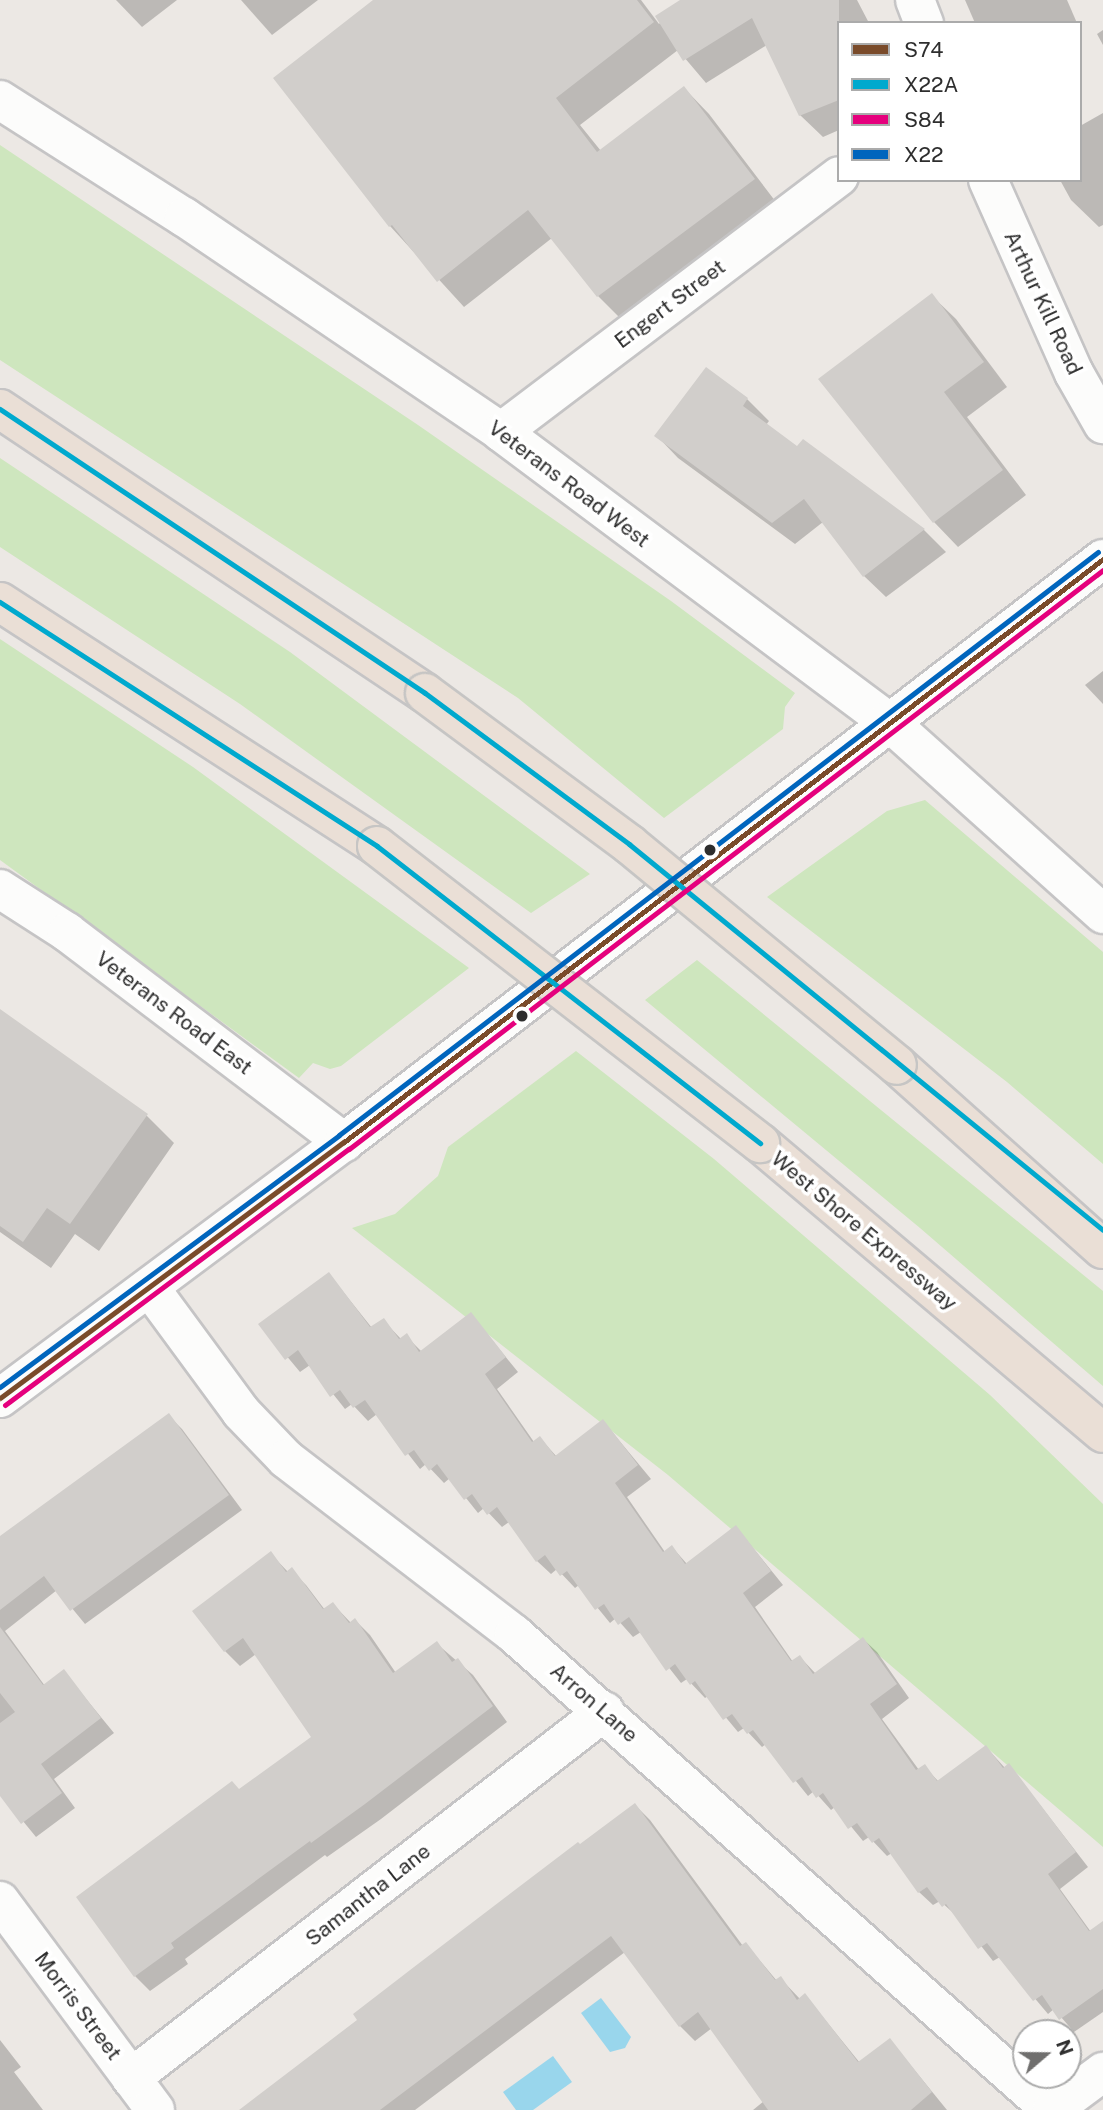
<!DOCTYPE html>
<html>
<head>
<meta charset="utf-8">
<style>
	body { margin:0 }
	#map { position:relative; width:1103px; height:2110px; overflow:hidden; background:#ece8e4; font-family:"Public Sans",sans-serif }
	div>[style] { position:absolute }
	.green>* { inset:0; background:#cee6be }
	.water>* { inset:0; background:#99d6ec }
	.shadow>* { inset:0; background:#0003 }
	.building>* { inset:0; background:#d1cecb }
	.roads { filter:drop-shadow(2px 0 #c5c4c5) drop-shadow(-2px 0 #c5c4c5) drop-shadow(0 2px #c5c4c5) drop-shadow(0 -2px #c5c4c5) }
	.minor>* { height:38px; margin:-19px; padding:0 19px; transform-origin:19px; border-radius:19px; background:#fcfcfb }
	.highway>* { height:38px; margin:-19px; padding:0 19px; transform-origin:19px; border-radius:19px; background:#eadfd6 }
	.bridges { filter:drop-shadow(2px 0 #c6c5c4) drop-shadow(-2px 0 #c6c5c4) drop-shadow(0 2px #c6c5c4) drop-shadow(0 -2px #c6c5c4) }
	.highway-bridge>* { height:38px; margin:-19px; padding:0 19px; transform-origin:19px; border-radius:19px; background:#eadfd6 }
	.bus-1>* { height:5px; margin:-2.5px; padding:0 2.5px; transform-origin:2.5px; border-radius:2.5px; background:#7a4b2a }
	.bus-2>* { height:5px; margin:-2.5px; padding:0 2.5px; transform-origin:2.5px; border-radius:2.5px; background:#00a9ce }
	.bus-3>* { height:5px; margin:-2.5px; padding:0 2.5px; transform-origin:2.5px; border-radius:2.5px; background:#e5007d }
	.bus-4>* { height:5px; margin:-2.5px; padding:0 2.5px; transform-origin:2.5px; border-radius:2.5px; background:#0065bd }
	.dots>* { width:19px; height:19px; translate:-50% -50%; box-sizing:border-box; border:4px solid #fff; border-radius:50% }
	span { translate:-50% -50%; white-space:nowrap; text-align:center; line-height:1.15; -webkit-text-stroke:7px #fff; paint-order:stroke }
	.street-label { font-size:21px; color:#2e2e2e }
	.legend { position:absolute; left:837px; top:21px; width:245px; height:161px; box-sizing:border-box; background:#fff; border:2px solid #ababab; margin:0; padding:9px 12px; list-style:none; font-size:21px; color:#2e2e2e }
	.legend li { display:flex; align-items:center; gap:14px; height:35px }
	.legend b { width:35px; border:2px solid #ababab }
	.north { position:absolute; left:1012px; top:2019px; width:70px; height:70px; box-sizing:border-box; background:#fff; border:2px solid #ababab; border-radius:50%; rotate:70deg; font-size:19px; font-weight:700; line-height:28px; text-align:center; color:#2e2e2e }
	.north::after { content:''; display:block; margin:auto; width:24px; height:32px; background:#706f6e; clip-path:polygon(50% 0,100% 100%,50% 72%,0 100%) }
</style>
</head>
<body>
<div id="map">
	<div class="green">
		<i style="clip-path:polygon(0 145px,418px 425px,671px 601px,795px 693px,785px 707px,783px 729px,664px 818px,518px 698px,0 360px)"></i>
		<i style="clip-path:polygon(0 458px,290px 652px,590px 874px,531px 913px,240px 704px,0 547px)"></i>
		<i style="clip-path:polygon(0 639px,193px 767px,469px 968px,341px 1066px,330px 1069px,313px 1063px,299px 1078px,0 860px)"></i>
		<i style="clip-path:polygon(925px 800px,1103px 952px,1103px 1164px,1007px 1082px,767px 897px,887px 811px)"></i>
		<i style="clip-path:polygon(697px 960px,1103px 1291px,1103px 1386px,920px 1228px,645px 1000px)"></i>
		<i style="clip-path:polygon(576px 1051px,714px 1159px,990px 1395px,1103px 1504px,1103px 1847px,668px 1475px,352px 1228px,395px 1214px,438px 1176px,448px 1147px)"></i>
	</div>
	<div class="water">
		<i style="clip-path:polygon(601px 1998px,631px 2037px,625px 2048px,610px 2052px,581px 2013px)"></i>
		<i style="clip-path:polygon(553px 2056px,572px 2082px,533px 2110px,516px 2110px,503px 2092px)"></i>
	</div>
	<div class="shadow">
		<i style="clip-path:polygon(116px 0,177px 0,142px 27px)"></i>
		<i style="clip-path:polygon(241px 0,318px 0,272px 35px)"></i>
		<i style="clip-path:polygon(376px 0,641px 0,659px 24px,683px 0,857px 0,869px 23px,839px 23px,839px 130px,823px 137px,800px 115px,767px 45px,706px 83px,678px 50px,580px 125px,601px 151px,684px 88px,709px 114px,779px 206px,624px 322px,598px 296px,552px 238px,464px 307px,390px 226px)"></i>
		<i style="clip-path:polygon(965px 0,1067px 0,1077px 23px,975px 23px)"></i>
		<i style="clip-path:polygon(1103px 30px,1103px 45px,1097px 34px)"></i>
		<i style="clip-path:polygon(1103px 113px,1103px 225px,1099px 227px,1071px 200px,1060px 180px,1080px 180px,1080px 126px)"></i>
		<i style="clip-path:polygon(931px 295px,956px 319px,1007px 387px,967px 417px,1026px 495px,958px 547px,934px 522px,820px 379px)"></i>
		<i style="clip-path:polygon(747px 399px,769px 421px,766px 425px,797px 448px,803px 441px,924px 530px,946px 552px,886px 597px,864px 576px,823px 522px,795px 544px,678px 458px,657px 436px)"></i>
		<i style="clip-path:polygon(1103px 671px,1103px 704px,1085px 685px)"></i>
		<i style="clip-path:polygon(0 1011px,147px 1116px,174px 1143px,99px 1251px,75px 1234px,51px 1268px,0 1232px)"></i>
		<i style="clip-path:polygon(329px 1274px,372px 1328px,383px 1320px,401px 1339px,406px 1336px,422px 1352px,471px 1314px,518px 1372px,497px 1389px,534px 1442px,540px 1438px,557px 1457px,603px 1421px,651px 1479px,627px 1497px,665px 1552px,672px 1547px,687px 1564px,736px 1527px,783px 1585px,755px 1607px,793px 1662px,800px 1657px,816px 1674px,863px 1639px,877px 1652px,909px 1698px,882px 1719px,919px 1770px,924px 1766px,939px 1782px,986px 1747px,1005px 1768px,1009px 1765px,1088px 1867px,1060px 1889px,1091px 1932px,1103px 1934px,1103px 2012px,1074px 2032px,1054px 2009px,1048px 2014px,1000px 1957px,993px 1961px,959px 1918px,940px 1901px,933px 1905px,919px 1892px,892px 1853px,887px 1856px,869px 1837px,863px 1841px,835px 1807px,831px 1810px,814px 1791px,808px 1796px,766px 1744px,762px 1747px,744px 1728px,738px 1732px,708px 1696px,705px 1698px,687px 1679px,681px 1683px,641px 1632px,633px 1637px,616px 1618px,610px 1623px,579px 1585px,575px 1588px,557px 1569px,551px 1574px,537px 1561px,509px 1522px,502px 1527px,484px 1508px,478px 1513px,450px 1478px,444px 1483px,426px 1464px,420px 1469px,377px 1414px,368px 1421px,352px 1404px,345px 1409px,310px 1365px,300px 1372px,260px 1324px)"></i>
		<i style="clip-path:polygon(168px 1415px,182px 1429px,242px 1510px,85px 1624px,57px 1590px,5px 1631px,45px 1686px,64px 1672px,114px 1733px,54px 1779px,75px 1808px,36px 1837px,0 1793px,0 1539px)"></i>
		<i style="clip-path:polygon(270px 1553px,288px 1572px,291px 1570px,306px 1585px,325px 1610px,333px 1604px,351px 1623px,355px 1620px,370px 1635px,396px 1673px,436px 1643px,473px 1675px,507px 1722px,381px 1819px,327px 1857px,325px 1855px,185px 1959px,188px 1964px,150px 1991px,135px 1976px,240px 1791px,314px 1737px,256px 1654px,240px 1666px,225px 1651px)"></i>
		<i style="clip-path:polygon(635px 1805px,650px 1820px,743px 1946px,746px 1944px,777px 1981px,780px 1978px,800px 1999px,805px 1995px,860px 2063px,890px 2040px,947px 2110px,753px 2110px,764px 2101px,712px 2028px,695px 2041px,680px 2026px,625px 1952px,415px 2110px,242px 2110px)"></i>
		<i style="clip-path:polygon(0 2040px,21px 2067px,14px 2072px,43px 2110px,0 2110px)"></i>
	</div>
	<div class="building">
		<i style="clip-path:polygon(373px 0,637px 0,654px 22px,556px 98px,597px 152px,684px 86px,755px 179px,597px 297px,528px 210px,437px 282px,392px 225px,389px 227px,273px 78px)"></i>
		<i style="clip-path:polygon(680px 0,839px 0,839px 100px,799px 116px,752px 18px,683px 61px,655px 16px)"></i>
		<i style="clip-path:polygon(932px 293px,984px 362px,944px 392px,1003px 470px,933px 523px,818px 379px)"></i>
		<i style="clip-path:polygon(706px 367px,748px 398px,743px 406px,797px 446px,803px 439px,925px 529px,863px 577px,804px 499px,772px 523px,654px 436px)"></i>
		<i style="clip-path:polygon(0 1009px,148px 1114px,70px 1224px,47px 1208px,23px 1242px,0 1226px)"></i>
		<i style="clip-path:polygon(329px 1272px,370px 1327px,384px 1318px,399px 1339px,407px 1333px,419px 1352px,471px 1312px,506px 1357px,485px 1374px,532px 1442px,540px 1436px,555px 1456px,603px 1419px,638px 1465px,615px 1483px,663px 1552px,672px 1545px,685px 1564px,736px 1525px,771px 1571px,743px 1593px,791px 1661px,800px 1655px,813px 1674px,863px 1637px,897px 1684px,870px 1704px,916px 1770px,925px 1764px,937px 1781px,986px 1745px,1003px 1768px,1009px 1763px,1076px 1852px,1048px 1874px,1089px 1931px,1103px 1921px,1103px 1989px,1059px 2020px,1042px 1995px,1033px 2001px,987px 1943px,978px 1949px,946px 1904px,942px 1907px,927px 1887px,918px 1893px,879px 1838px,872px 1843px,857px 1823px,848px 1829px,823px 1793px,816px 1798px,802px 1777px,793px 1783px,753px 1730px,747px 1734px,732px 1714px,723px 1720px,695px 1681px,690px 1685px,675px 1664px,666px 1671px,629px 1617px,618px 1625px,604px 1604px,595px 1610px,567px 1571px,560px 1576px,545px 1555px,536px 1562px,497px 1507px,487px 1515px,472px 1494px,464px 1500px,437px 1464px,429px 1471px,414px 1450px,405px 1456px,365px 1400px,353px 1408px,340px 1390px,330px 1397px,298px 1350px,285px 1360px,258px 1324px)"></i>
		<i style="clip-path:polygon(169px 1413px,229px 1495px,70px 1611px,44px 1576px,0 1610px,0 1536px)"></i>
		<i style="clip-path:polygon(271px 1551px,286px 1572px,292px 1567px,323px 1609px,333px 1602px,349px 1623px,355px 1618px,393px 1673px,437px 1641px,452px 1662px,458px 1658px,493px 1706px,365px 1804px,311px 1843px,310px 1841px,171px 1943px,174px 1948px,134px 1977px,76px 1897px,232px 1781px,239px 1789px,311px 1737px,243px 1638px,224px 1652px,192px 1611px)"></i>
		<i style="clip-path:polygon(0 1627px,43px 1685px,64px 1669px,101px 1718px,41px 1764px,62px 1793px,21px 1824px,0 1796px,0 1723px,15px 1712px,0 1693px)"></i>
		<i style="clip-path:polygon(635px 1803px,740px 1946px,746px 1942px,775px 1980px,781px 1976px,797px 2000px,805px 1993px,858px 2062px,890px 2038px,932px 2092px,911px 2110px,768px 2110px,698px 2012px,679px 2027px,611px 1936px,380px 2110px,239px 2110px,357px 2020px,353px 2014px,414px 1967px,578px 1842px,580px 1844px)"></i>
	</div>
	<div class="roads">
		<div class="minor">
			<i style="left:915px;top:0;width:25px;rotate:69deg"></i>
			<i style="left:0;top:100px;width:218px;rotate:32.5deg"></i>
			<i style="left:184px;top:217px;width:383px;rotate:34.1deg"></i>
			<i style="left:501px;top:432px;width:483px;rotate:36.8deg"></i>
			<i style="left:888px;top:721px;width:289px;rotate:41.9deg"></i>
			<i style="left:988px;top:180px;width:211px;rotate:66deg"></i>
			<i style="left:1074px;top:373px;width:59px;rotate:60.4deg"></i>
			<i style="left:501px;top:432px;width:424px;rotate:-37.1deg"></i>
			<i style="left:0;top:889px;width:80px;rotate:32.7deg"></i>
			<i style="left:67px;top:932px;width:348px;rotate:37.2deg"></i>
			<i style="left:150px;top:1288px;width:154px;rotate:53.7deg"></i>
			<i style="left:241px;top:1412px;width:65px;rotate:46.2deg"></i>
			<i style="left:286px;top:1459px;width:287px;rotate:37.5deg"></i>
			<i style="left:514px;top:1634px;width:718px;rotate:41.55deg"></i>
			<i style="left:0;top:1398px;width:429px;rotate:-36.7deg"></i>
			<i style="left:344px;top:1142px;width:957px;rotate:-37.53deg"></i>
			<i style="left:0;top:1901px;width:260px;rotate:53.4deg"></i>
			<i style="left:131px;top:2078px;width:599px;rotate:-37.75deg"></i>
			<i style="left:1052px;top:2110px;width:64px;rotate:-36.7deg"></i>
		</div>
		<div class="highway">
			<i style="left:0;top:409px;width:511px;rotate:33.75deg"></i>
			<i style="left:0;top:602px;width:449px;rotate:32.9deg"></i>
			<i style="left:897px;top:1065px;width:276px;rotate:41.8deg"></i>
			<i style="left:760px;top:1143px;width:449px;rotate:40.2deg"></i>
		</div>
	</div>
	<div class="bridges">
		<div class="highway-bridge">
			<i style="left:425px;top:693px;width:254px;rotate:36.5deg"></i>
			<i style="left:629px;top:844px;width:347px;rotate:39.5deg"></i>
			<i style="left:377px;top:846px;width:485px;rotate:37.8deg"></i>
		</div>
	</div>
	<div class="bus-1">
		<i style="left:0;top:1398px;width:429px;rotate:-36.7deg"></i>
		<i style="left:344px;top:1142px;width:957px;rotate:-37.53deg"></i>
	</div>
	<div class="bus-2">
		<i style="left:0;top:409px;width:511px;rotate:33.75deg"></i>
		<i style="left:425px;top:693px;width:254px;rotate:36.5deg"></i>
		<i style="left:629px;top:844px;width:611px;rotate:39.16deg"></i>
		<i style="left:0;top:602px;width:449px;rotate:32.9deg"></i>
		<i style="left:377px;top:846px;width:485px;rotate:37.8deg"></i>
	</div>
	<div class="bus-3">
		<i style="left:5px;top:1405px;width:429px;rotate:-36.7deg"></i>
		<i style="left:349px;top:1149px;width:951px;rotate:-37.52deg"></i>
	</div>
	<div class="bus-4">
		<i style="left:0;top:1387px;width:422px;rotate:-36.6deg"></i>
		<i style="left:339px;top:1135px;width:957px;rotate:-37.53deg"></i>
	</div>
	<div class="dots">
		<i style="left:710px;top:850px;background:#2e2e2e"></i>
		<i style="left:522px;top:1016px;background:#2e2e2e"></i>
	</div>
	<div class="street-label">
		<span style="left:1043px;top:303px;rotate:65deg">Arthur Kill Road</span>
		<span style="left:670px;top:304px;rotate:-37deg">Engert Street</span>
		<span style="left:569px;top:484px;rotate:37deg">Veterans Road West</span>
		<span style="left:174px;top:1013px;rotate:37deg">Veterans Road East</span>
		<span style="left:864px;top:1231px;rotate:40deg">West Shore Expressway</span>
		<span style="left:594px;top:1703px;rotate:41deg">Arron Lane</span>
		<span style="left:368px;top:1895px;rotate:-38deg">Samantha Lane</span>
		<span style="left:78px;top:2006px;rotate:53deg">Morris Street</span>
	</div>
	<ul class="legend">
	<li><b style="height:9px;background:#7a4b2a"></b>S74</li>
	<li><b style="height:9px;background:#00a9ce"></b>X22A</li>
	<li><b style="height:9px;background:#e5007d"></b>S84</li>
	<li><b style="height:9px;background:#0065bd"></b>X22</li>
	</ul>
	<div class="north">N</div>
</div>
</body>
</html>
